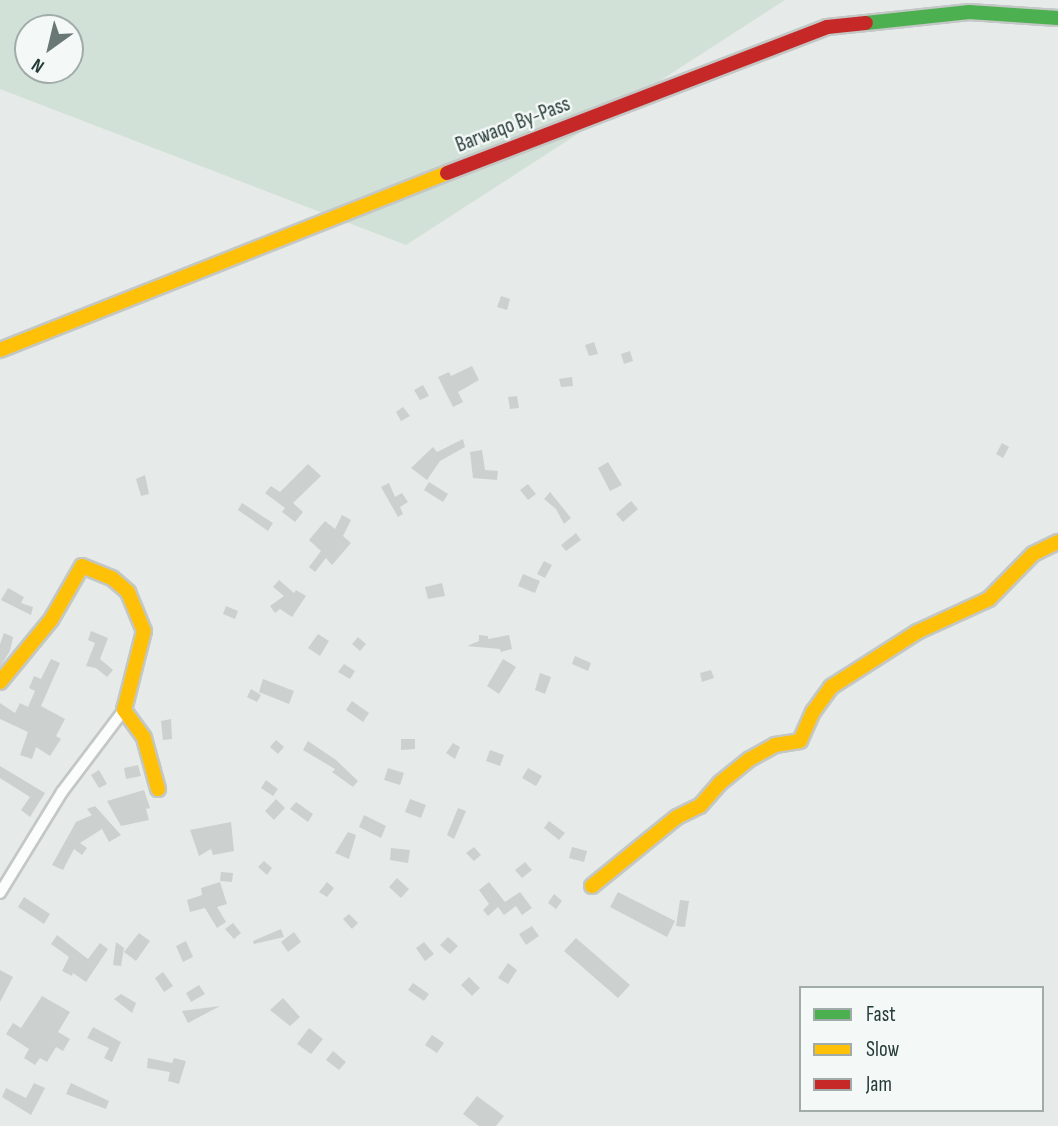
<!DOCTYPE html>
<html>
<head>
<meta charset="utf-8">
<style>
	body { margin:0 }
	#map { position:relative; width:1058px; height:1126px; overflow:hidden; background:#e6eae8; font-family:"Sofia Sans Condensed",sans-serif }
	div>[style] { position:absolute }
	.green>* { inset:0; background:#d1e1d7 }
	.building>* { inset:0; background:#ccd1cf }
	.roads { filter:drop-shadow(2px 0 #c3c7c5) drop-shadow(-2px 0 #c3c7c5) drop-shadow(0 2px #c3c7c5) drop-shadow(0 -2px #c3c7c5) }
	.street>* { height:10px; margin:-5px; padding:0 5px; transform-origin:5px; border-radius:5px; background:#fbfcfc }
	.fast>* { height:14px; margin:-7px; padding:0 7px; transform-origin:7px; border-radius:7px; background:#4caf50 }
	.slow>* { height:14px; margin:-7px; padding:0 7px; transform-origin:7px; border-radius:7px; background:#ffc107 }
	.jam>* { height:14px; margin:-7px; padding:0 7px; transform-origin:7px; border-radius:7px; background:#c62828 }
	span { translate:-50% -50%; white-space:nowrap; text-align:center; line-height:1.15; -webkit-text-stroke:5px #f4f8f7; paint-order:stroke }
	.street-label { font-size:21px; color:#253b37 }
	.legend { position:absolute; left:799px; top:986px; width:245px; height:126px; box-sizing:border-box; background:#f4f8f7; border:2px solid #a1acaa; margin:0; padding:9px 12px; list-style:none; font-size:21px; color:#253b37 }
	.legend li { display:flex; align-items:center; gap:14px; height:35px }
	.legend b { width:35px; border:2px solid #a1acaa }
	.north { position:absolute; left:14px; top:14px; width:70px; height:70px; box-sizing:border-box; background:#f4f8f7; border:2px solid #a1acaa; border-radius:50%; rotate:214deg; font-size:19px; font-weight:700; line-height:28px; text-align:center; color:#253b37 }
	.north::after { content:''; display:block; margin:auto; width:24px; height:32px; background:#697875; clip-path:polygon(50% 0,100% 100%,50% 72%,0 100%) }
</style>
</head>
<body>
<div id="map">
	<div class="green">
		<i style="clip-path:polygon(evenodd,0 0,785px 0,406px 245px,0 89px,0 0,28px 28px,70px 28px,70px 70px,28px 70px,28px 28px)"></i>
	</div>
	<div class="building">
		<i style="clip-path:polygon(501px 296px,510px 299px,507px 310px,497px 307px)"></i>
		<i style="clip-path:polygon(594px 342px,598px 354px,589px 356px,585px 345px)"></i>
		<i style="clip-path:polygon(630px 351px,633px 361px,624px 364px,621px 354px)"></i>
		<i style="clip-path:polygon(472px 366px,479px 380px,458px 392px,463px 402px,453px 407px,438px 377px,449px 372px,451px 376px)"></i>
		<i style="clip-path:polygon(572px 377px,573px 386px,561px 387px,559px 379px)"></i>
		<i style="clip-path:polygon(423px 385px,429px 396px,420px 400px,414px 390px)"></i>
		<i style="clip-path:polygon(517px 396px,519px 408px,510px 409px,508px 397px)"></i>
		<i style="clip-path:polygon(403px 407px,410px 416px,401px 421px,396px 412px)"></i>
		<i style="clip-path:polygon(463px 439px,465px 447px,440px 461px,427px 480px,411px 468px,433px 447px,437px 452px)"></i>
		<i style="clip-path:polygon(1002px 443px,1009px 447px,1003px 458px,996px 454px)"></i>
		<i style="clip-path:polygon(482px 450px,485px 470px,498px 471px,497px 480px,473px 478px,470px 452px)"></i>
		<i style="clip-path:polygon(608px 462px,622px 485px,610px 491px,598px 468px)"></i>
		<i style="clip-path:polygon(308px 464px,321px 476px,293px 503px,303px 512px,295px 522px,282px 512px,285px 508px,265px 493px,271px 486px,280px 492px)"></i>
		<i style="clip-path:polygon(145px 475px,149px 494px,141px 496px,136px 479px)"></i>
		<i style="clip-path:polygon(429px 482px,448px 494px,443px 502px,424px 490px)"></i>
		<i style="clip-path:polygon(389px 483px,395px 497px,402px 493px,408px 502px,400px 507px,403px 514px,398px 517px,381px 487px)"></i>
		<i style="clip-path:polygon(528px 484px,536px 494px,528px 500px,520px 490px)"></i>
		<i style="clip-path:polygon(550px 492px,571px 518px,564px 524px,556px 509px,544px 499px)"></i>
		<i style="clip-path:polygon(631px 501px,638px 509px,623px 522px,616px 514px)"></i>
		<i style="clip-path:polygon(242px 503px,273px 523px,268px 531px,238px 510px)"></i>
		<i style="clip-path:polygon(342px 515px,351px 520px,343px 536px,351px 543px,332px 565px,326px 558px,315px 572px,309px 567px,321px 551px,309px 540px,325px 521px,335px 529px)"></i>
		<i style="clip-path:polygon(576px 533px,581px 540px,566px 551px,561px 545px)"></i>
		<i style="clip-path:polygon(544px 561px,552px 565px,545px 578px,537px 574px)"></i>
		<i style="clip-path:polygon(523px 574px,540px 581px,535px 593px,518px 586px)"></i>
		<i style="clip-path:polygon(279px 580px,294px 593px,296px 590px,306px 596px,292px 617px,280px 609px,275px 613px,270px 606px,284px 596px,273px 587px)"></i>
		<i style="clip-path:polygon(442px 583px,445px 596px,428px 599px,425px 587px)"></i>
		<i style="clip-path:polygon(8px 588px,24px 597px,21px 603px,33px 607px,31px 615px,1px 600px)"></i>
		<i style="clip-path:polygon(226px 606px,238px 611px,235px 619px,223px 614px)"></i>
		<i style="clip-path:polygon(91px 631px,108px 638px,100px 659px,113px 670px,107px 677px,96px 668px,86px 666px,95px 643px,88px 640px)"></i>
		<i style="clip-path:polygon(4px 633px,13px 637px,10px 651px,0 667px,0 644px)"></i>
		<i style="clip-path:polygon(318px 634px,329px 641px,320px 656px,308px 648px)"></i>
		<i style="clip-path:polygon(479px 635px,488px 636px,488px 639px,509px 635px,512px 649px,501px 652px,500px 649px,467px 646px,479px 641px)"></i>
		<i style="clip-path:polygon(358px 637px,366px 644px,360px 651px,352px 644px)"></i>
		<i style="clip-path:polygon(575px 656px,591px 663px,588px 671px,572px 664px)"></i>
		<i style="clip-path:polygon(51px 659px,60px 663px,41px 706px,65px 719px,56px 736px,61px 739px,50px 756px,36px 747px,32px 759px,20px 755px,28px 732px,0 719px,0 703px,15px 713px,20px 703px,28px 707px,35px 691px,29px 688px,34px 676px,41px 679px)"></i>
		<i style="clip-path:polygon(503px 659px,516px 667px,499px 694px,487px 686px)"></i>
		<i style="clip-path:polygon(344px 664px,355px 671px,350px 679px,338px 672px)"></i>
		<i style="clip-path:polygon(711px 670px,714px 678px,702px 682px,700px 673px)"></i>
		<i style="clip-path:polygon(540px 673px,551px 677px,545px 694px,535px 690px)"></i>
		<i style="clip-path:polygon(263px 679px,294px 691px,289px 704px,259px 692px)"></i>
		<i style="clip-path:polygon(251px 689px,261px 695px,257px 702px,247px 697px)"></i>
		<i style="clip-path:polygon(352px 701px,369px 713px,363px 722px,346px 710px)"></i>
		<i style="clip-path:polygon(171px 719px,172px 739px,163px 740px,161px 721px)"></i>
		<i style="clip-path:polygon(401px 739px,415px 739px,415px 749px,401px 750px)"></i>
		<i style="clip-path:polygon(276px 740px,284px 747px,278px 754px,270px 747px)"></i>
		<i style="clip-path:polygon(308px 741px,336px 760px,358px 781px,353px 787px,332px 772px,335px 769px,303px 750px)"></i>
		<i style="clip-path:polygon(453px 743px,460px 747px,455px 759px,446px 753px)"></i>
		<i style="clip-path:polygon(490px 750px,504px 755px,500px 766px,486px 761px)"></i>
		<i style="clip-path:polygon(138px 765px,141px 776px,126px 779px,124px 768px)"></i>
		<i style="clip-path:polygon(0 766px,45px 793px,30px 817px,21px 810px,30px 797px,0 778px)"></i>
		<i style="clip-path:polygon(388px 768px,404px 773px,400px 785px,384px 780px)"></i>
		<i style="clip-path:polygon(528px 768px,542px 776px,536px 786px,522px 778px)"></i>
		<i style="clip-path:polygon(99px 770px,107px 784px,99px 788px,91px 775px)"></i>
		<i style="clip-path:polygon(266px 780px,278px 789px,273px 796px,261px 788px)"></i>
		<i style="clip-path:polygon(144px 790px,150px 808px,146px 809px,149px 820px,121px 826px,107px 801px)"></i>
		<i style="clip-path:polygon(276px 799px,285px 808px,274px 820px,265px 811px)"></i>
		<i style="clip-path:polygon(410px 799px,426px 805px,421px 818px,405px 812px)"></i>
		<i style="clip-path:polygon(296px 802px,313px 814px,308px 822px,290px 809px)"></i>
		<i style="clip-path:polygon(95px 806px,121px 835px,109px 842px,102px 829px,80px 843px,87px 848px,82px 855px,74px 849px,63px 870px,52px 865px,76px 822px,92px 815px,87px 809px)"></i>
		<i style="clip-path:polygon(458px 808px,466px 811px,454px 839px,447px 835px)"></i>
		<i style="clip-path:polygon(364px 815px,386px 826px,381px 838px,359px 827px)"></i>
		<i style="clip-path:polygon(549px 821px,565px 833px,559px 840px,544px 828px)"></i>
		<i style="clip-path:polygon(231px 822px,234px 851px,213px 855px,211px 849px,199px 856px,190px 830px)"></i>
		<i style="clip-path:polygon(348px 832px,356px 835px,349px 859px,335px 853px)"></i>
		<i style="clip-path:polygon(474px 847px,481px 855px,474px 861px,466px 853px)"></i>
		<i style="clip-path:polygon(572px 847px,587px 851px,584px 862px,569px 858px)"></i>
		<i style="clip-path:polygon(391px 848px,410px 850px,408px 863px,390px 860px)"></i>
		<i style="clip-path:polygon(264px 861px,272px 868px,267px 875px,258px 867px)"></i>
		<i style="clip-path:polygon(525px 862px,532px 870px,522px 878px,515px 870px)"></i>
		<i style="clip-path:polygon(221px 872px,233px 873px,232px 882px,220px 881px)"></i>
		<i style="clip-path:polygon(397px 878px,409px 889px,401px 898px,389px 887px)"></i>
		<i style="clip-path:polygon(220px 882px,227px 904px,217px 907px,226px 922px,217px 928px,205px 908px,190px 912px,187px 900px,202px 895px,201px 888px)"></i>
		<i style="clip-path:polygon(327px 882px,334px 888px,327px 897px,319px 892px)"></i>
		<i style="clip-path:polygon(489px 882px,505px 902px,520px 892px,532px 908px,522px 915px,516px 906px,504px 915px,498px 907px,488px 916px,483px 910px,489px 904px,479px 890px)"></i>
		<i style="clip-path:polygon(618px 892px,675px 921px,667px 937px,610px 907px)"></i>
		<i style="clip-path:polygon(554px 894px,562px 901px,556px 909px,548px 903px)"></i>
		<i style="clip-path:polygon(24px 897px,50px 914px,44px 924px,18px 907px)"></i>
		<i style="clip-path:polygon(680px 900px,689px 901px,685px 927px,676px 926px)"></i>
		<i style="clip-path:polygon(349px 914px,358px 923px,352px 929px,343px 919px)"></i>
		<i style="clip-path:polygon(233px 923px,241px 933px,234px 939px,225px 929px)"></i>
		<i style="clip-path:polygon(532px 926px,539px 936px,526px 945px,519px 934px)"></i>
		<i style="clip-path:polygon(281px 929px,284px 937px,254px 944px,253px 941px)"></i>
		<i style="clip-path:polygon(294px 932px,301px 942px,288px 952px,281px 942px)"></i>
		<i style="clip-path:polygon(139px 933px,150px 941px,136px 961px,124px 952px)"></i>
		<i style="clip-path:polygon(57px 935px,88px 959px,100px 943px,108px 949px,86px 982px,73px 973px,72px 976px,62px 971px,69px 957px,51px 944px)"></i>
		<i style="clip-path:polygon(448px 937px,458px 946px,450px 954px,440px 945px)"></i>
		<i style="clip-path:polygon(576px 938px,630px 985px,618px 998px,564px 951px)"></i>
		<i style="clip-path:polygon(186px 941px,193px 957px,183px 962px,176px 946px)"></i>
		<i style="clip-path:polygon(116px 942px,124px 948px,121px 966px,113px 965px)"></i>
		<i style="clip-path:polygon(424px 942px,434px 954px,425px 961px,416px 948px)"></i>
		<i style="clip-path:polygon(508px 963px,517px 970px,508px 984px,498px 978px)"></i>
		<i style="clip-path:polygon(0 970px,13px 977px,0 1002px)"></i>
		<i style="clip-path:polygon(163px 972px,173px 986px,164px 992px,155px 978px)"></i>
		<i style="clip-path:polygon(469px 977px,480px 988px,472px 996px,461px 985px)"></i>
		<i style="clip-path:polygon(413px 983px,429px 994px,424px 1001px,408px 990px)"></i>
		<i style="clip-path:polygon(199px 985px,205px 994px,191px 1002px,186px 993px)"></i>
		<i style="clip-path:polygon(121px 994px,136px 1003px,132px 1013px,114px 999px)"></i>
		<i style="clip-path:polygon(42px 996px,70px 1012px,58px 1032px,70px 1039px,63px 1051px,56px 1047px,47px 1062px,40px 1058px,35px 1065px,24px 1058px,29px 1049px,6px 1034px,13px 1023px,21px 1028px)"></i>
		<i style="clip-path:polygon(283px 998px,300px 1017px,290px 1026px,270px 1010px)"></i>
		<i style="clip-path:polygon(220px 1006px,188px 1023px,182px 1011px)"></i>
		<i style="clip-path:polygon(93px 1027px,121px 1042px,112px 1062px,104px 1058px,109px 1048px,87px 1038px)"></i>
		<i style="clip-path:polygon(309px 1028px,323px 1039px,311px 1054px,297px 1044px)"></i>
		<i style="clip-path:polygon(432px 1035px,444px 1043px,437px 1053px,425px 1045px)"></i>
		<i style="clip-path:polygon(333px 1051px,346px 1062px,339px 1070px,326px 1060px)"></i>
		<i style="clip-path:polygon(148px 1058px,172px 1063px,174px 1058px,186px 1061px,179px 1084px,168px 1081px,170px 1072px,147px 1068px)"></i>
		<i style="clip-path:polygon(34px 1083px,45px 1088px,31px 1115px,2px 1097px,6px 1088px,26px 1098px)"></i>
		<i style="clip-path:polygon(71px 1083px,109px 1101px,106px 1109px,66px 1094px)"></i>
		<i style="clip-path:polygon(477px 1096px,504px 1116px,496px 1126px,479px 1126px,463px 1114px)"></i>
	</div>
	<div class="roads">
		<div class="street">
			<i style="left:0;top:893px;width:119px;rotate:-58.5deg"></i>
			<i style="left:62px;top:792px;width:103px;rotate:-52.9deg"></i>
		</div>
		<div class="fast">
			<i style="left:866px;top:23px;width:104px;rotate:-6.1deg"></i>
			<i style="left:969px;top:12px;width:89px;rotate:3.9deg"></i>
		</div>
		<div class="slow">
			<i style="left:0;top:350px;width:481px;rotate:-21.6deg"></i>
			<i style="left:0;top:682px;width:80px;rotate:-50.6deg"></i>
			<i style="left:51px;top:620px;width:62px;rotate:-60.1deg"></i>
			<i style="left:82px;top:566px;width:32px;rotate:22deg"></i>
			<i style="left:112px;top:578px;width:21px;rotate:41deg"></i>
			<i style="left:128px;top:592px;width:42px;rotate:67.7deg"></i>
			<i style="left:144px;top:631px;width:81px;rotate:104.2deg"></i>
			<i style="left:124px;top:710px;width:34px;rotate:54deg"></i>
			<i style="left:144px;top:738px;width:53px;rotate:74.6deg"></i>
			<i style="left:592px;top:886px;width:109px;rotate:-39.1deg"></i>
			<i style="left:677px;top:817px;width:25px;rotate:-26deg"></i>
			<i style="left:700px;top:806px;width:30px;rotate:-49deg"></i>
			<i style="left:720px;top:783px;width:38px;rotate:-39deg"></i>
			<i style="left:750px;top:759px;width:29px;rotate:-29deg"></i>
			<i style="left:775px;top:745px;width:25px;rotate:-9deg"></i>
			<i style="left:800px;top:741px;width:32px;rotate:-66deg"></i>
			<i style="left:813px;top:712px;width:31px;rotate:-54deg"></i>
			<i style="left:831px;top:687px;width:102px;rotate:-32.6deg"></i>
			<i style="left:917px;top:632px;width:79px;rotate:-24.6deg"></i>
			<i style="left:989px;top:599px;width:63px;rotate:-45.6deg"></i>
			<i style="left:1033px;top:554px;width:28px;rotate:-26deg"></i>
		</div>
		<div class="jam">
			<i style="left:447px;top:173px;width:407px;rotate:-21deg"></i>
			<i style="left:827px;top:27px;width:39px;rotate:-6deg"></i>
		</div>
	</div>
	<div class="street-label">
		<span style="left:513px;top:125px;rotate:-21deg">Barwaqo By-Pass</span>
	</div>
	<ul class="legend">
	<li><b style="height:9px;background:#4caf50"></b>Fast</li>
	<li><b style="height:9px;background:#ffc107"></b>Slow</li>
	<li><b style="height:9px;background:#c62828"></b>Jam</li>
	</ul>
	<div class="north">N</div>
</div>
</body>
</html>
